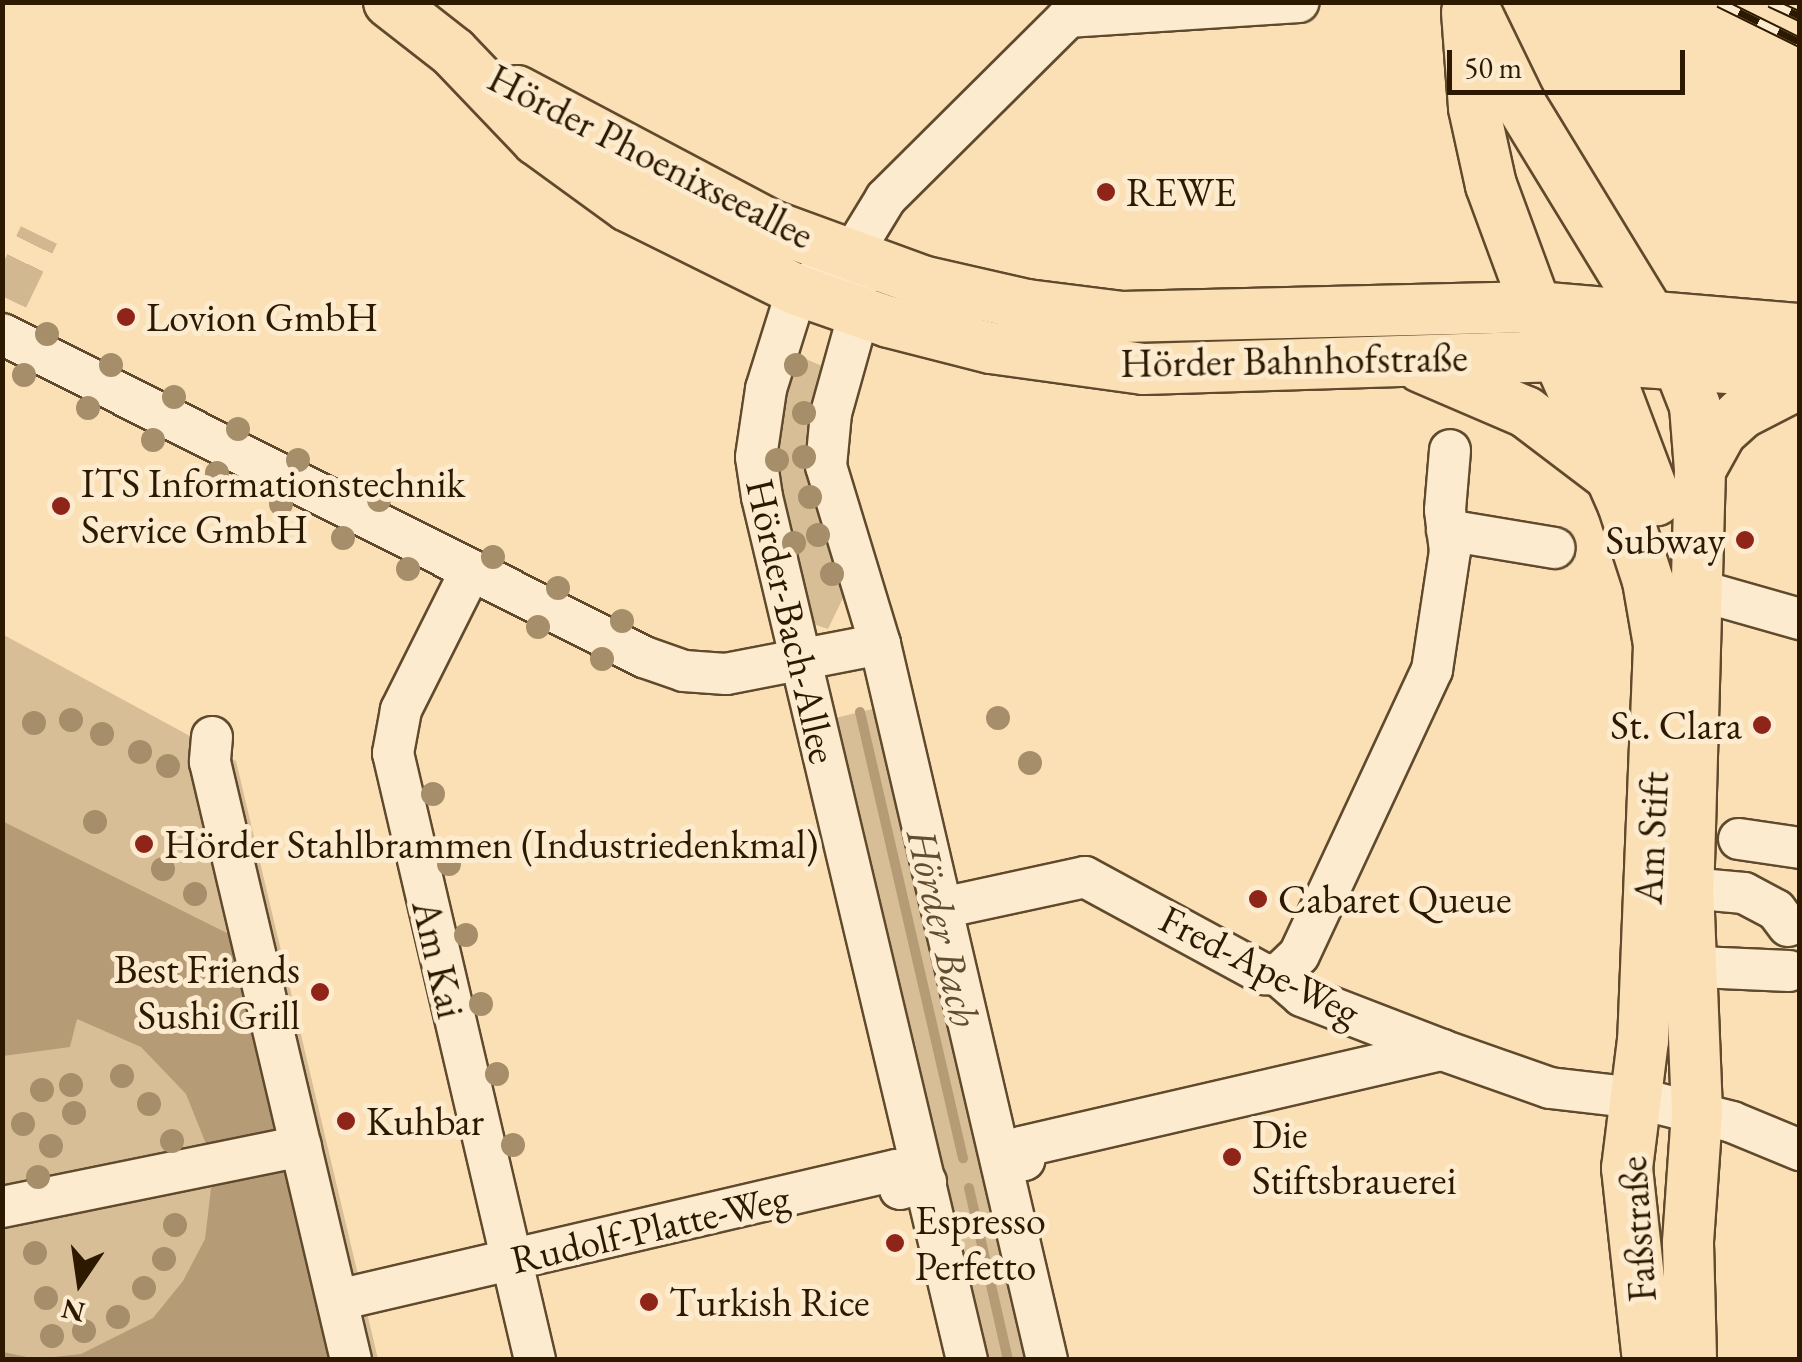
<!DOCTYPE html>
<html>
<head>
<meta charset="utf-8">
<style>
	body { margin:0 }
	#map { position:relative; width:1802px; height:1362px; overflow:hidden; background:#fbe0b5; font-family:"EB Garamond",serif }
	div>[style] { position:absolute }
	.green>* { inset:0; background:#d8be96 }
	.water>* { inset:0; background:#b59c77 }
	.stream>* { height:10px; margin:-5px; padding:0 5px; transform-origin:5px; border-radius:5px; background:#b59c77 }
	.minor-tunnel>* { height:40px; margin-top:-20px; transform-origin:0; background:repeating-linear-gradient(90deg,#d2b891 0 40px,transparent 0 60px) }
	.roads { filter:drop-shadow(2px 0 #604a2d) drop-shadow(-2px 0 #604a2d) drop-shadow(0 2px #604a2d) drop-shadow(0 -2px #604a2d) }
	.minor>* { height:40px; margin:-20px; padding:0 20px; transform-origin:20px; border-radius:20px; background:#fcebcf }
	.major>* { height:50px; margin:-25px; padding:0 25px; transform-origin:25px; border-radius:25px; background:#fbe0b5 }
	.rail>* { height:11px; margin-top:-5.5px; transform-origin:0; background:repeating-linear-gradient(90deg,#fcebcf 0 22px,#2d1800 0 44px); box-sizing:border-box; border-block:2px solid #2d1800 }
	.trees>* { width:24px; height:24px; margin:-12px; border-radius:50%; background:#a68e6a }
	.dots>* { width:28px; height:28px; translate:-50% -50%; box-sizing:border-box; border:5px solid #fcebcf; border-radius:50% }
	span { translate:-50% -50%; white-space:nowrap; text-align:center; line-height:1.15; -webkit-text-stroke:10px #fcebcf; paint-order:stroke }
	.street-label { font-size:40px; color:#2d1800 }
	.poi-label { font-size:40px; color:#2d1800 }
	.left { translate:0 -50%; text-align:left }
	.right { translate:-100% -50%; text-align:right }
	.water-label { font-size:42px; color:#634d30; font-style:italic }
	.frame { position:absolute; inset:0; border:5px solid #2d1800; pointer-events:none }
	.north { position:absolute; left:30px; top:1232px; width:100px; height:100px; -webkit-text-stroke:8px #fcebcf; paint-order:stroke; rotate:193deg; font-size:28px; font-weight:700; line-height:40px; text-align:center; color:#2d1800 }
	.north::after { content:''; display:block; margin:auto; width:35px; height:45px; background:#2d1800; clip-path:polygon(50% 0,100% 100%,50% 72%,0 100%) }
	.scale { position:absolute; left:1447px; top:50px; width:238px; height:45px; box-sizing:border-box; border:5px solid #2d1800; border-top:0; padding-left:12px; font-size:30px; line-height:35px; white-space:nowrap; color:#2d1800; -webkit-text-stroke:8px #fcebcf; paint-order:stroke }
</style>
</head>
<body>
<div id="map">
	<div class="green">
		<i style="clip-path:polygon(789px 352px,827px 368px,843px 598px,828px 629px,804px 621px,768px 472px)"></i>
		<i style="clip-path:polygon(2px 634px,236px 761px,378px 1359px,3px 1359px)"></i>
		<i style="clip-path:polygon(885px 706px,1031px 1359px,988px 1359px,831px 719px)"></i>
	</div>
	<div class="water">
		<i style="clip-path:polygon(2px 821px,235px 937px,333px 1359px,3px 1359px,3px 1352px,36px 1359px,81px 1354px,153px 1318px,183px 1281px,205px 1239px,212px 1180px,210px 1154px,186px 1094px,141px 1047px,77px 1019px,70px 1047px,3px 1056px)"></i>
	</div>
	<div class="stream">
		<i style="left:860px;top:712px;width:458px;rotate:77deg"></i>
		<i style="left:969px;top:1188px;width:176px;rotate:77.2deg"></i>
	</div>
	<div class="minor-tunnel">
		<i style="left:8px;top:299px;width:71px;rotate:-64.2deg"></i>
	</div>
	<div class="roads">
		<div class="minor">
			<i style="left:855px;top:286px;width:27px;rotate:82deg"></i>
			<i style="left:859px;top:313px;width:104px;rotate:105.6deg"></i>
			<i style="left:831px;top:413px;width:53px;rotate:95.4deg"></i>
			<i style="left:826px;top:466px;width:186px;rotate:73.1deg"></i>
			<i style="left:880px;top:644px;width:735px;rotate:76.87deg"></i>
			<i style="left:2px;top:334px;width:719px;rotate:26.71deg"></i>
			<i style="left:644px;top:657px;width:42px;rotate:19.3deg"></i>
			<i style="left:684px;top:671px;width:42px;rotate:4.1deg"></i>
			<i style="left:726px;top:674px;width:157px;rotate:-11deg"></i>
			<i style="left:1447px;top:530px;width:109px;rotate:9.5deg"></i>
			<i style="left:471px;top:570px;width:157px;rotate:116.6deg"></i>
			<i style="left:401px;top:710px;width:44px;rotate:100.5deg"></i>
			<i style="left:393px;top:753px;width:623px;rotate:76.83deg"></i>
			<i style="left:1694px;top:589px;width:110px;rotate:15.8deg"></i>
			<i style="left:212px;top:737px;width:25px;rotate:95deg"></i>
			<i style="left:210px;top:762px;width:614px;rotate:76.73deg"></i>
			<i style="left:1739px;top:839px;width:62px;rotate:8.4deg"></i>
			<i style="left:1688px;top:888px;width:56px;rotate:5.1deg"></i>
			<i style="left:1744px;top:893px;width:36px;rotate:28deg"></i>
			<i style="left:1776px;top:910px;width:20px;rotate:53deg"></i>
			<i style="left:942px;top:908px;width:146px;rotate:-12.2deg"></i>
			<i style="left:1085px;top:877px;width:204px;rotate:28.5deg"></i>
			<i style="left:1264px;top:974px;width:14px;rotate:4deg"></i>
			<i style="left:1278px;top:975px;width:32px;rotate:41deg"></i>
			<i style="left:1302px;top:996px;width:150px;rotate:21.1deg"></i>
			<i style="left:1442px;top:1050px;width:114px;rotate:19.4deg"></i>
			<i style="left:1550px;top:1088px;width:87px;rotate:6.6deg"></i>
			<i style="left:1636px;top:1098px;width:99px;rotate:14deg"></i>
			<i style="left:1732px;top:1122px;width:74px;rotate:22.4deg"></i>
			<i style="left:1670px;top:954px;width:13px;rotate:63deg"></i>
			<i style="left:1676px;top:966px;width:113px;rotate:2.5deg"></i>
			<i style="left:1278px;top:975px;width:29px;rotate:-44deg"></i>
			<i style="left:1299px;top:955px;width:315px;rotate:-65deg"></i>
			<i style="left:1432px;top:670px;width:120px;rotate:-81.4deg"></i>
			<i style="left:1450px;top:551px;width:41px;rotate:-97deg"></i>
			<i style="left:1445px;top:510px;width:60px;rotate:-85.2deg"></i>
			<i style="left:1002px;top:1165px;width:23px;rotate:-13deg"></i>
			<i style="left:1024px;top:1160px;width:13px;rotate:-103deg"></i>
			<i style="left:1021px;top:1147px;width:432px;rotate:-13deg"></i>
			<i style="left:2px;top:1207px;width:305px;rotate:-11.5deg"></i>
			<i style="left:338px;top:1300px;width:573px;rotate:-13.11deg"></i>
			<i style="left:896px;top:1170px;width:19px;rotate:78deg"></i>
			<i style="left:900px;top:1189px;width:27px;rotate:-15deg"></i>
			<i style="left:967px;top:1360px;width:887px;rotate:-103.36deg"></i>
			<i style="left:762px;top:497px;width:40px;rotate:-98.5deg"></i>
			<i style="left:756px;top:457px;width:69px;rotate:-81.6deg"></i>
			<i style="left:766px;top:389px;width:104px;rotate:-72.6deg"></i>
			<i style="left:797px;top:290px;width:62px;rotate:-31.9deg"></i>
			<i style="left:850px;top:257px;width:69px;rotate:-58.6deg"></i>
			<i style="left:886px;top:198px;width:257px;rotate:-44.8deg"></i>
			<i style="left:1068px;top:17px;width:231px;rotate:-3.7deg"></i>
		</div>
		<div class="major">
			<i style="left:389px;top:2px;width:81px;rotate:38deg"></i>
			<i style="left:453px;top:52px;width:122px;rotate:46.3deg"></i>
			<i style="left:537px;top:140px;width:112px;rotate:36deg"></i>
			<i style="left:628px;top:206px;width:189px;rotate:26.4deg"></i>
			<i style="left:797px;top:290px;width:97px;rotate:19.2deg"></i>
			<i style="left:889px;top:322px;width:105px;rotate:14.3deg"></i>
			<i style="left:991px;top:348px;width:154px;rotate:7.8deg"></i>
			<i style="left:1144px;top:369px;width:416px;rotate:-1.8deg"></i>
			<i style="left:1560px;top:356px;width:241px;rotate:4.1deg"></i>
			<i style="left:1471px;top:2px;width:112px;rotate:64.1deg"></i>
			<i style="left:1520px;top:103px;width:301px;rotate:58.6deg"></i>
			<i style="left:1677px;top:360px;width:49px;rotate:68.6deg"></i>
			<i style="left:1695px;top:406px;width:64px;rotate:85.5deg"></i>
			<i style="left:1700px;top:470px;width:418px;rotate:91.6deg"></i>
			<i style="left:1688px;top:888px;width:225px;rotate:87.7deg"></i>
			<i style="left:1697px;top:1113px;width:130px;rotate:94deg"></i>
			<i style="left:1688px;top:1243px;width:117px;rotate:88.5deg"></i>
			<i style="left:1467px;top:12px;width:96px;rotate:85.8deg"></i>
			<i style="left:1474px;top:108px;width:79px;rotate:77.6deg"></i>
			<i style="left:1491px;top:185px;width:130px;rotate:69.8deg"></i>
			<i style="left:1536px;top:307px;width:215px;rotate:66.2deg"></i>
			<i style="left:1623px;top:504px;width:81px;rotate:72deg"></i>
			<i style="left:1648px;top:581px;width:65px;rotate:80.2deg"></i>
			<i style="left:1659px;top:645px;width:395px;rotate:92.3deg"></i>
			<i style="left:1643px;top:1040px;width:129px;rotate:97.1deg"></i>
			<i style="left:1627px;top:1168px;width:193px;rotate:83.8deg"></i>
			<i style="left:517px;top:91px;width:289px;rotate:27.9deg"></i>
			<i style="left:772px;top:226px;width:160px;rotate:20.1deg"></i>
			<i style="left:922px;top:281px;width:108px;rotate:12.9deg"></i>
			<i style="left:1027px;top:305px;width:96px;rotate:7.2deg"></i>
			<i style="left:1122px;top:317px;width:414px;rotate:-1.4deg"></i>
			<i style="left:1536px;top:307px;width:265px;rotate:4.8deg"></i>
			<i style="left:1581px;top:338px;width:43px;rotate:51.5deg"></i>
			<i style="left:1608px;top:372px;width:137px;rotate:69.4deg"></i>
			<i style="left:1421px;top:367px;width:114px;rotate:23.2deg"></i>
			<i style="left:1526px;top:412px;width:101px;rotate:37.3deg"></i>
			<i style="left:1700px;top:470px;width:43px;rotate:-61.1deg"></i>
			<i style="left:1721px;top:432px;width:28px;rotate:-42deg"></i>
			<i style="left:1742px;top:413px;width:65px;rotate:-27.3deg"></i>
		</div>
	</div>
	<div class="rail">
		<i style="left:1719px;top:2px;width:90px;rotate:26.3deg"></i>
		<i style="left:1770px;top:2px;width:33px;rotate:25deg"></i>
	</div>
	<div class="trees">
		<i style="left:47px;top:334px"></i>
		<i style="left:111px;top:365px"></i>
		<i style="left:796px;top:365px"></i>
		<i style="left:24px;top:375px"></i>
		<i style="left:174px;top:397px"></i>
		<i style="left:88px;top:408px"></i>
		<i style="left:804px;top:413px"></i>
		<i style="left:238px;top:429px"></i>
		<i style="left:153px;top:440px"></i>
		<i style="left:804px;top:457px"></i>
		<i style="left:298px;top:460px"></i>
		<i style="left:777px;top:460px"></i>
		<i style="left:217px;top:473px"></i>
		<i style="left:810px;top:497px"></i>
		<i style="left:379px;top:500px"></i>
		<i style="left:281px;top:504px"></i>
		<i style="left:818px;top:535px"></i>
		<i style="left:343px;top:538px"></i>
		<i style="left:794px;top:543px"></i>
		<i style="left:493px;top:557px"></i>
		<i style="left:408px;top:569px"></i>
		<i style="left:832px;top:574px"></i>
		<i style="left:558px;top:588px"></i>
		<i style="left:622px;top:621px"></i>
		<i style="left:538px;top:627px"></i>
		<i style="left:602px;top:659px"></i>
		<i style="left:998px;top:718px"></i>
		<i style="left:71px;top:720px"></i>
		<i style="left:34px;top:723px"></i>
		<i style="left:102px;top:734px"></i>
		<i style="left:140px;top:752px"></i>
		<i style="left:1030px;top:763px"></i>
		<i style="left:168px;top:766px"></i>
		<i style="left:433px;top:794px"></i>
		<i style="left:95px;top:822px"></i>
		<i style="left:449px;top:864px"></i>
		<i style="left:163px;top:869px"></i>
		<i style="left:195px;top:894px"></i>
		<i style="left:466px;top:935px"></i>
		<i style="left:481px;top:1004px"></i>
		<i style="left:497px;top:1074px"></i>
		<i style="left:122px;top:1076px"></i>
		<i style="left:71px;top:1085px"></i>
		<i style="left:42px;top:1090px"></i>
		<i style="left:149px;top:1104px"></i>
		<i style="left:74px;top:1113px"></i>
		<i style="left:23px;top:1124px"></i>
		<i style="left:172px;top:1141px"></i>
		<i style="left:513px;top:1145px"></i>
		<i style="left:51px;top:1146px"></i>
		<i style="left:38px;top:1177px"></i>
		<i style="left:175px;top:1225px"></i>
		<i style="left:35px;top:1253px"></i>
		<i style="left:164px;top:1259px"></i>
		<i style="left:144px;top:1288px"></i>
		<i style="left:46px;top:1298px"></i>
		<i style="left:118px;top:1317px"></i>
		<i style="left:84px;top:1331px"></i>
		<i style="left:52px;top:1336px"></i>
	</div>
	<div class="dots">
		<i style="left:1106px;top:192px;background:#8f2418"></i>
		<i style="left:126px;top:317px;background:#8f2418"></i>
		<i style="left:61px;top:506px;background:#8f2418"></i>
		<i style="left:1745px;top:540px;background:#8f2418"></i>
		<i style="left:1762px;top:725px;background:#8f2418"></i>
		<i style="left:144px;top:844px;background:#8f2418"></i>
		<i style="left:1258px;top:899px;background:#8f2418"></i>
		<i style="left:320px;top:992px;background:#8f2418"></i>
		<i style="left:346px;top:1121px;background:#8f2418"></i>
		<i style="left:1232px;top:1157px;background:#8f2418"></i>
		<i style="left:895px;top:1243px;background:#8f2418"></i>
		<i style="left:649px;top:1302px;background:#8f2418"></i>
	</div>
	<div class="street-label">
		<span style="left:651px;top:156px;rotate:27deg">Hörder Phoenixseeallee</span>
		<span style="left:1294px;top:360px;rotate:-1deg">Hörder Bahnhofstraße</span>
		<span style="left:792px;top:621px;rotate:77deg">Hörder-Bach-Allee</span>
		<span style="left:1651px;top:838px;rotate:-87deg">Am Stift</span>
		<span style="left:439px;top:959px;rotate:77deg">Am Kai</span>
		<span style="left:1260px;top:965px;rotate:27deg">Fred-Ape-Weg</span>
		<span style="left:650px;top:1228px;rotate:-13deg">Rudolf-Platte-Weg</span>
		<span style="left:1637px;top:1229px;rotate:-94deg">Faßstraße</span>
	</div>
	<div class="poi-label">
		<span class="left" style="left:1126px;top:192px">REWE</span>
		<span class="left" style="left:146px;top:317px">Lovion GmbH</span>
		<span class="left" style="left:81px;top:506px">ITS Informationstechnik<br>Service GmbH</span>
		<span class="right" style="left:1725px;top:540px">Subway</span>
		<span class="right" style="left:1742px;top:725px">St. Clara</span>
		<span class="left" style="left:164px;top:844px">Hörder Stahlbrammen (Industriedenkmal)</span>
		<span class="left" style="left:1278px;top:899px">Cabaret Queue</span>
		<span class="right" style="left:300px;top:992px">Best Friends<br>Sushi Grill</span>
		<span class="left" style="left:366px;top:1121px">Kuhbar</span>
		<span class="left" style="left:1252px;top:1157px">Die<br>Stiftsbrauerei</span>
		<span class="left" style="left:915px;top:1243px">Espresso<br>Perfetto</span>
		<span class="left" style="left:669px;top:1302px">Turkish Rice</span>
	</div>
	<div class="water-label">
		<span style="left:943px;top:928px;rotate:77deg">Hörder Bach</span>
	</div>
	<div class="frame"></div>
	<div class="north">N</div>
	<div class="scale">50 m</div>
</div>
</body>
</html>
